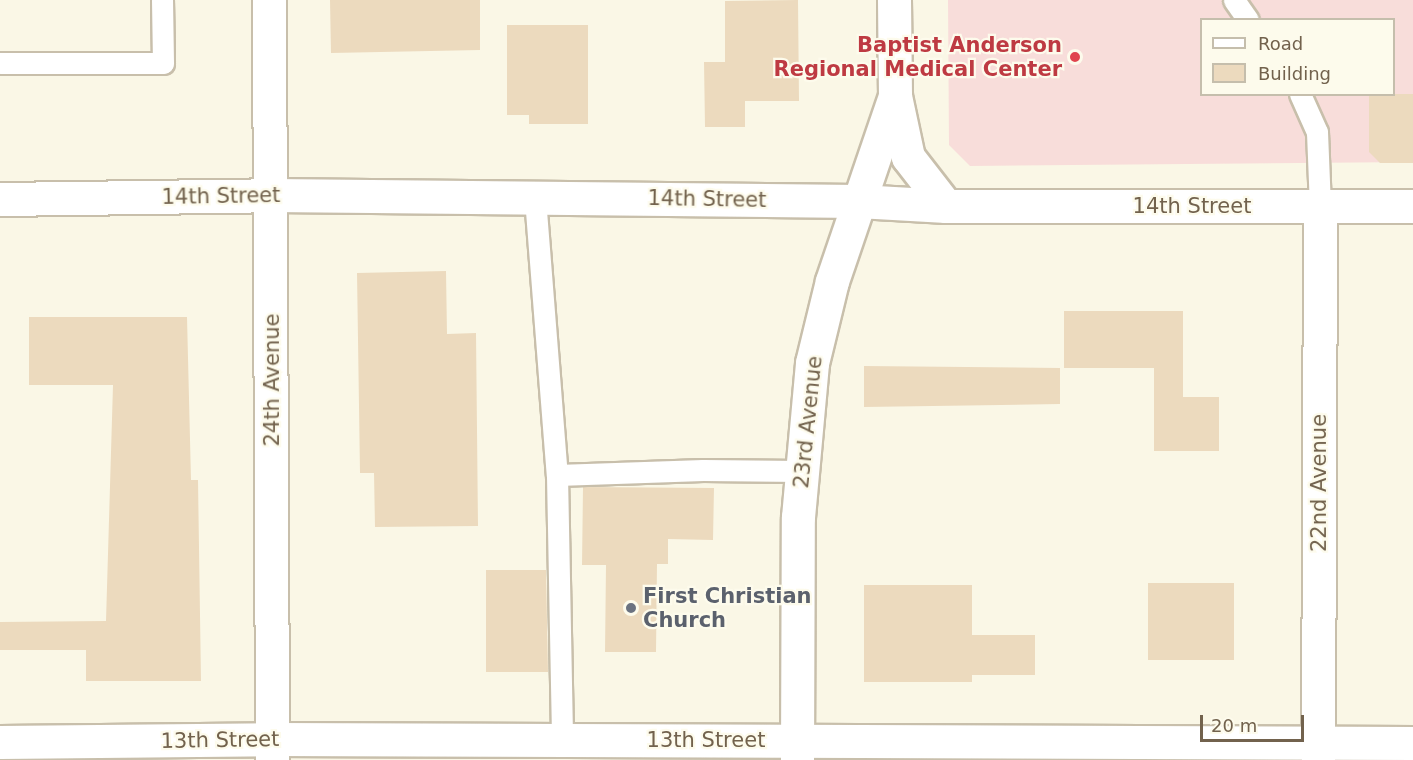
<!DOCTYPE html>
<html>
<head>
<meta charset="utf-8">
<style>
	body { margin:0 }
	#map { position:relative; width:1413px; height:760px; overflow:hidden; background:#faf7e6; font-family:"DejaVu Sans",sans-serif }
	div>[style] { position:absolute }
	.medical>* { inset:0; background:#f8ddda }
	.building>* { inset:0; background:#ecdabe }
	.roads { filter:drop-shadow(2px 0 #c8bfab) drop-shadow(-2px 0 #c8bfab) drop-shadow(0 2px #c8bfab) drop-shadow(0 -2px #c8bfab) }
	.service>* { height:21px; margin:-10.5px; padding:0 10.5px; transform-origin:10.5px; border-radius:10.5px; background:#fff }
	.minor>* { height:33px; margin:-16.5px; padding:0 16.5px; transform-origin:16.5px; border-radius:16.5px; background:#fff }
	.tertiary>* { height:33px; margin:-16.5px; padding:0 16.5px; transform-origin:16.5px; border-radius:16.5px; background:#fff }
	.secondary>* { height:33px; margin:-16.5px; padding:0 16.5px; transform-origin:16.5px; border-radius:16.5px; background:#fff }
	.dots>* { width:16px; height:16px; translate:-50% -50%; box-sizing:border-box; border:3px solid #fdfbec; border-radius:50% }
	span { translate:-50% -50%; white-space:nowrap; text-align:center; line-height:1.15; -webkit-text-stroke:4.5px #fdfbec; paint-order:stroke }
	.health-label { font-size:21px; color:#be3a42; font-weight:700 }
	.right { translate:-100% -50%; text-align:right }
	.street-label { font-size:21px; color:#72624d }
	.worship-label { font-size:21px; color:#5b616d; font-weight:700 }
	.left { translate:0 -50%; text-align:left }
	.legend { position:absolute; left:1200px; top:18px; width:195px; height:78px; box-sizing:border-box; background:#fdfbec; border:2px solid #c5beac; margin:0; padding:8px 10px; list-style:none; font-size:18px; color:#72624d }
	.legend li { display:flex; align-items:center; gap:12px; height:30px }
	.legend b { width:30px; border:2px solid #c5beac }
	.scale { position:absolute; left:1200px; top:715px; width:104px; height:27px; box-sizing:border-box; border:3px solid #72624d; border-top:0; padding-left:8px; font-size:18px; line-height:21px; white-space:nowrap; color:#72624d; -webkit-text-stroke:4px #fdfbec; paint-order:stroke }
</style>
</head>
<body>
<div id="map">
	<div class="medical">
		<i style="clip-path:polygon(evenodd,948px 0,1413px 0,1413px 162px,970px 166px,949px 145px,948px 0,1202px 20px,1394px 20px,1394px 94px,1202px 94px,1202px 20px)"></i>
	</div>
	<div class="building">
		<i style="clip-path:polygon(330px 0,480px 0,480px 50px,331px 53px)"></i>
		<i style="clip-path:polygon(798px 0,799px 101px,745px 101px,745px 127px,705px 127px,704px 62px,725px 62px,725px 1px)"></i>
		<i style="clip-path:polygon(507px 25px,588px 25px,588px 124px,529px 124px,529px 115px,507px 115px)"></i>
		<i style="clip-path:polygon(1369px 94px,1413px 94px,1413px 163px,1380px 163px,1369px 152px)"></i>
		<i style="clip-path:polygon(446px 271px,447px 334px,476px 333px,478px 526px,375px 527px,374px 473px,360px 473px,357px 273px)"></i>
		<i style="clip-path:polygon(1064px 311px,1183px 311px,1183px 397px,1219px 397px,1219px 451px,1154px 451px,1154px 368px,1064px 368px)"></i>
		<i style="clip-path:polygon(29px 317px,187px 317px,191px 480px,198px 480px,201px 681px,86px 681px,86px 650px,0 650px,0 622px,106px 621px,113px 385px,29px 385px)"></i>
		<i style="clip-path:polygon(864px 366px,1060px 368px,1060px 404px,864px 407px)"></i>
		<i style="clip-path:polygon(583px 487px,714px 488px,713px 540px,668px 539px,668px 564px,657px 564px,656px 652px,605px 652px,606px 565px,582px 565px)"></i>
		<i style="clip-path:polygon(486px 570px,546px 570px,548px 672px,486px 672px)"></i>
		<i style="clip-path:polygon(1148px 583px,1234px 583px,1234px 660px,1148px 660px)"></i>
		<i style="clip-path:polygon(864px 585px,972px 585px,972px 635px,1035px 635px,1035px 675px,972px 675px,972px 682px,864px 682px)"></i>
	</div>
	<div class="roads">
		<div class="service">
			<i style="left:1234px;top:0;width:24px;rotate:55deg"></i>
			<i style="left:0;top:63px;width:163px"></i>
			<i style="left:163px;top:63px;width:63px;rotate:-90.9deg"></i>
			<i style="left:1300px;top:94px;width:42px;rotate:65.9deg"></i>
			<i style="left:1317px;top:132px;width:75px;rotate:87.7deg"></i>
			<i style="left:535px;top:198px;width:278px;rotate:85.5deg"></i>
			<i style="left:557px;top:475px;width:265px;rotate:88.9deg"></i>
			<i style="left:557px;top:475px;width:146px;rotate:-2deg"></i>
			<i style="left:703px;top:470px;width:98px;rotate:0.6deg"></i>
		</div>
		<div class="minor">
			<i style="left:0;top:742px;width:272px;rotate:-0.6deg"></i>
			<i style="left:272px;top:739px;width:1141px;rotate:0.2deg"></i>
		</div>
		<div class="tertiary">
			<i style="left:0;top:199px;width:272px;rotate:-0.8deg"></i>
		</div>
		<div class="secondary">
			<i style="left:269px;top:0;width:760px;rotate:89.77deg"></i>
			<i style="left:894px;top:0;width:96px;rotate:89.4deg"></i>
			<i style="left:895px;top:96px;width:62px;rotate:78deg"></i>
			<i style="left:908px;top:157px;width:62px;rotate:52.2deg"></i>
			<i style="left:272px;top:195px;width:586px;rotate:0.59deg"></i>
			<i style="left:858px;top:201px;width:88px;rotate:3.3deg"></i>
			<i style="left:946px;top:206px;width:467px"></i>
			<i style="left:797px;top:760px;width:243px;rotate:-89.8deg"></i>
			<i style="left:798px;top:517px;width:155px;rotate:-84.8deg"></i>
			<i style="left:812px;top:363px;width:84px;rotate:-76.3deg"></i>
			<i style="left:832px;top:281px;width:195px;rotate:-71.2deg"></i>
			<i style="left:1318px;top:760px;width:553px;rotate:-89.79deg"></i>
		</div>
	</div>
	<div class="dots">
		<i style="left:1075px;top:57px;background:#e0444e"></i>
		<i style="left:631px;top:608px;background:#6b7280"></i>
	</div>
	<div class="health-label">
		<span class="right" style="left:1062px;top:57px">Baptist Anderson<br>Regional Medical Center</span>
	</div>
	<div class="street-label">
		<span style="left:221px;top:196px;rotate:-1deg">14th Street</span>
		<span style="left:707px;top:199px;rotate:1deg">14th Street</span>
		<span style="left:1192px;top:206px">14th Street</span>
		<span style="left:272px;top:380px;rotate:-90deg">24th Avenue</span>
		<span style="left:808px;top:422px;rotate:-84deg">23rd Avenue</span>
		<span style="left:1319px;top:483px;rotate:-90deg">22nd Avenue</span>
		<span style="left:220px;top:740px;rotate:-1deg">13th Street</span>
		<span style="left:706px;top:740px">13th Street</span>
	</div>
	<div class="worship-label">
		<span class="left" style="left:643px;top:608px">First Christian<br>Church</span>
	</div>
	<ul class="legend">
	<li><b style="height:8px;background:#fff"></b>Road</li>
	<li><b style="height:16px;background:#ecdabe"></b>Building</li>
	</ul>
	<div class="scale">20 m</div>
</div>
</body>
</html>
